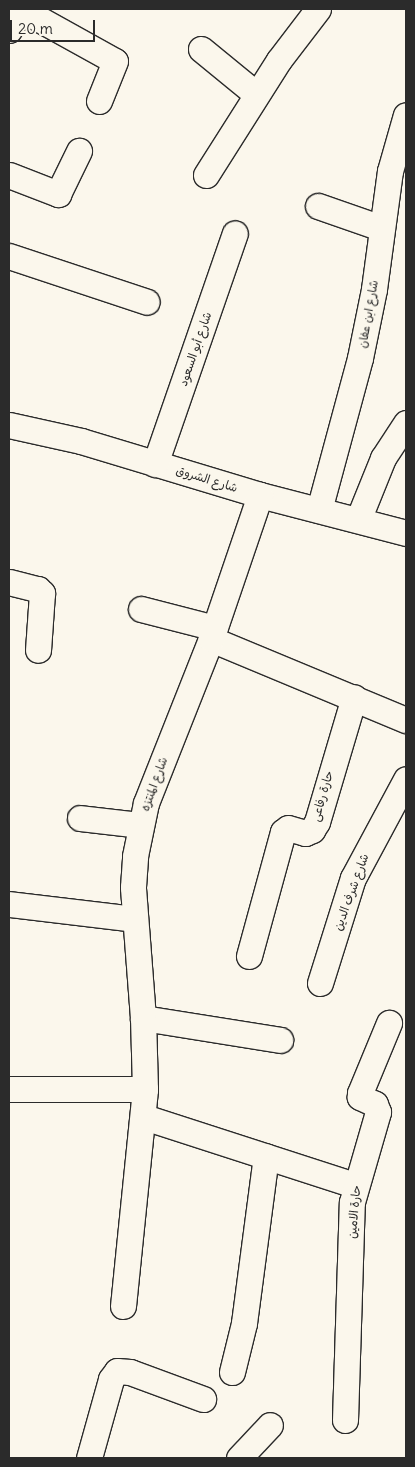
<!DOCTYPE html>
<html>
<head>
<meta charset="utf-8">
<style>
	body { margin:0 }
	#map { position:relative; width:415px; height:1467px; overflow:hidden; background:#fbf7ec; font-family:Delius,"Playpen Sans Arabic",sans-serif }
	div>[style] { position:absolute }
	.roads { filter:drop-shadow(1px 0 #2b2b2b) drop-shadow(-1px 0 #2b2b2b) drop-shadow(0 1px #2b2b2b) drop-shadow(0 -1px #2b2b2b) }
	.street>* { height:25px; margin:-12.5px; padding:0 12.5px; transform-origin:12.5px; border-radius:12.5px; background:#fbf7ec }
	span { translate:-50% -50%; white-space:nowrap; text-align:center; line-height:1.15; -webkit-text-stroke:5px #fbf7ec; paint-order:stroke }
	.street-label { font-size:12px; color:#2b2b2b }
	.frame { position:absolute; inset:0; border:10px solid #2b2b2b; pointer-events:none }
	.scale { position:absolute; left:10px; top:20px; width:85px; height:22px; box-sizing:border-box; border:2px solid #2b2b2b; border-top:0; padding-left:6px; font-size:15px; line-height:18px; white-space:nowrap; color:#2b2b2b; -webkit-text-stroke:4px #fbf7ec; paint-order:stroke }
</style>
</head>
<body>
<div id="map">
	<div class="roads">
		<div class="street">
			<i style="left:21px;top:9px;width:107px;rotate:29deg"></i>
			<i style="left:115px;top:61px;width:43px;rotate:111.8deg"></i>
			<i style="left:9px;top:30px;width:24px;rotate:-60deg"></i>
			<i style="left:201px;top:49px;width:71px;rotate:39.3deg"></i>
			<i style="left:9px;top:175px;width:53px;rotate:21.2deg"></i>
			<i style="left:58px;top:194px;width:48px;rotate:-64deg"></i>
			<i style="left:206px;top:175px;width:136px;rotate:-57.6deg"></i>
			<i style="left:279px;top:60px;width:64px;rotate:-52.6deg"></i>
			<i style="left:318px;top:206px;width:67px;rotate:19.2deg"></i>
			<i style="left:9px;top:256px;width:145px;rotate:18.4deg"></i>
			<i style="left:9px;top:425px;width:74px;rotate:12.5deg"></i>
			<i style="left:81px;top:441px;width:187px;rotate:16.8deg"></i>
			<i style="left:260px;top:495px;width:151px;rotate:14.6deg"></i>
			<i style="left:155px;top:464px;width:244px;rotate:-70.9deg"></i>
			<i style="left:319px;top:510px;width:157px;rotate:-74.9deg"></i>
			<i style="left:360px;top:358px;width:70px;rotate:-78.5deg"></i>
			<i style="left:374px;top:289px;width:119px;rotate:-82.3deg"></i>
			<i style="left:390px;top:171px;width:58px;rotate:-74.1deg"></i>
			<i style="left:358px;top:520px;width:67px;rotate:-68deg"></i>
			<i style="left:383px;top:458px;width:42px;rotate:-56.7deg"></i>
			<i style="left:9px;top:582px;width:30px;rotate:14deg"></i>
			<i style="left:38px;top:589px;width:6px;rotate:45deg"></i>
			<i style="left:42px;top:593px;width:57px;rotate:94deg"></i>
			<i style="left:141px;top:609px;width:76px;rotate:14.4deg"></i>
			<i style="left:211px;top:639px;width:211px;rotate:22.6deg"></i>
			<i style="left:80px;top:818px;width:60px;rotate:6.7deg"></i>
			<i style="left:9px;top:904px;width:126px;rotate:6.8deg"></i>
			<i style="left:249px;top:956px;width:129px;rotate:-74.7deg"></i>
			<i style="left:283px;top:832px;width:6px;rotate:-39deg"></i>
			<i style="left:288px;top:828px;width:18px;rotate:16deg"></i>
			<i style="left:305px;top:833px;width:8px;rotate:-23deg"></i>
			<i style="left:312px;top:830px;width:9px;rotate:-58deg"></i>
			<i style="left:317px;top:822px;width:130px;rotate:-73.5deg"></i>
			<i style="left:320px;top:983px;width:110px;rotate:-72.6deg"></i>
			<i style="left:353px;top:878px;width:112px;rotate:-61.8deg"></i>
			<i style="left:143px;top:1018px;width:139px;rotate:9.1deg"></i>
			<i style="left:9px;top:1089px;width:136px"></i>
			<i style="left:144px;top:1117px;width:222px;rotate:17.9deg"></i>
			<i style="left:123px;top:1306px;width:218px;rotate:-84.2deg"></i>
			<i style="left:145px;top:1089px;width:71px;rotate:-91.6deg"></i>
			<i style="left:143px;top:1018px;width:131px;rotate:-94.4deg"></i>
			<i style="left:133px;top:887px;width:31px;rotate:-86deg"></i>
			<i style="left:135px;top:856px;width:54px;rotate:-78.3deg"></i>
			<i style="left:146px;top:803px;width:176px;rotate:-68.4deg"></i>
			<i style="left:211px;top:639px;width:152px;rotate:-71.2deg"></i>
			<i style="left:232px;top:1372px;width:50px;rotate:-76.2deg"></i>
			<i style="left:244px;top:1323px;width:168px;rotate:-82.5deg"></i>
			<i style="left:345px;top:1420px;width:218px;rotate:-88.2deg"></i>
			<i style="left:352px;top:1202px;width:94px;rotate:-73.9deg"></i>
			<i style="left:378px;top:1112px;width:9px;rotate:-111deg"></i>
			<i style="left:375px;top:1104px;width:17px;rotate:-155deg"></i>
			<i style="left:360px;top:1097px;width:4px;rotate:-90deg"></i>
			<i style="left:360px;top:1093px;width:76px;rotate:-67.5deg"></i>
			<i style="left:89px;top:1458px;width:82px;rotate:-74.4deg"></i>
			<i style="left:111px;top:1379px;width:10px;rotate:-53deg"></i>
			<i style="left:117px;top:1371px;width:13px;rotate:4deg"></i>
			<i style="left:130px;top:1372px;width:78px;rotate:20.3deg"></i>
			<i style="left:239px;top:1458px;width:45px;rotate:-46.8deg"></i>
		</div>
	</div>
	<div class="street-label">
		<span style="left:368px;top:314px;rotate:-80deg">شارع ابن عفان</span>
		<span style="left:195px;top:349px;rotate:-71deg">شارع أبو السعود</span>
		<span style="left:207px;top:479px;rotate:17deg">شارع الشروق</span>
		<span style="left:154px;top:784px;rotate:-70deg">شارع المنتزه</span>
		<span style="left:322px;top:796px;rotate:-74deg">حارة رفاعى</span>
		<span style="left:351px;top:892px;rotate:-70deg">شارع شرف الدين</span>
		<span style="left:354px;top:1212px;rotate:-85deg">حارة الامين</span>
	</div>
	<div class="frame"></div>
	<div class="scale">20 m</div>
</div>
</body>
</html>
